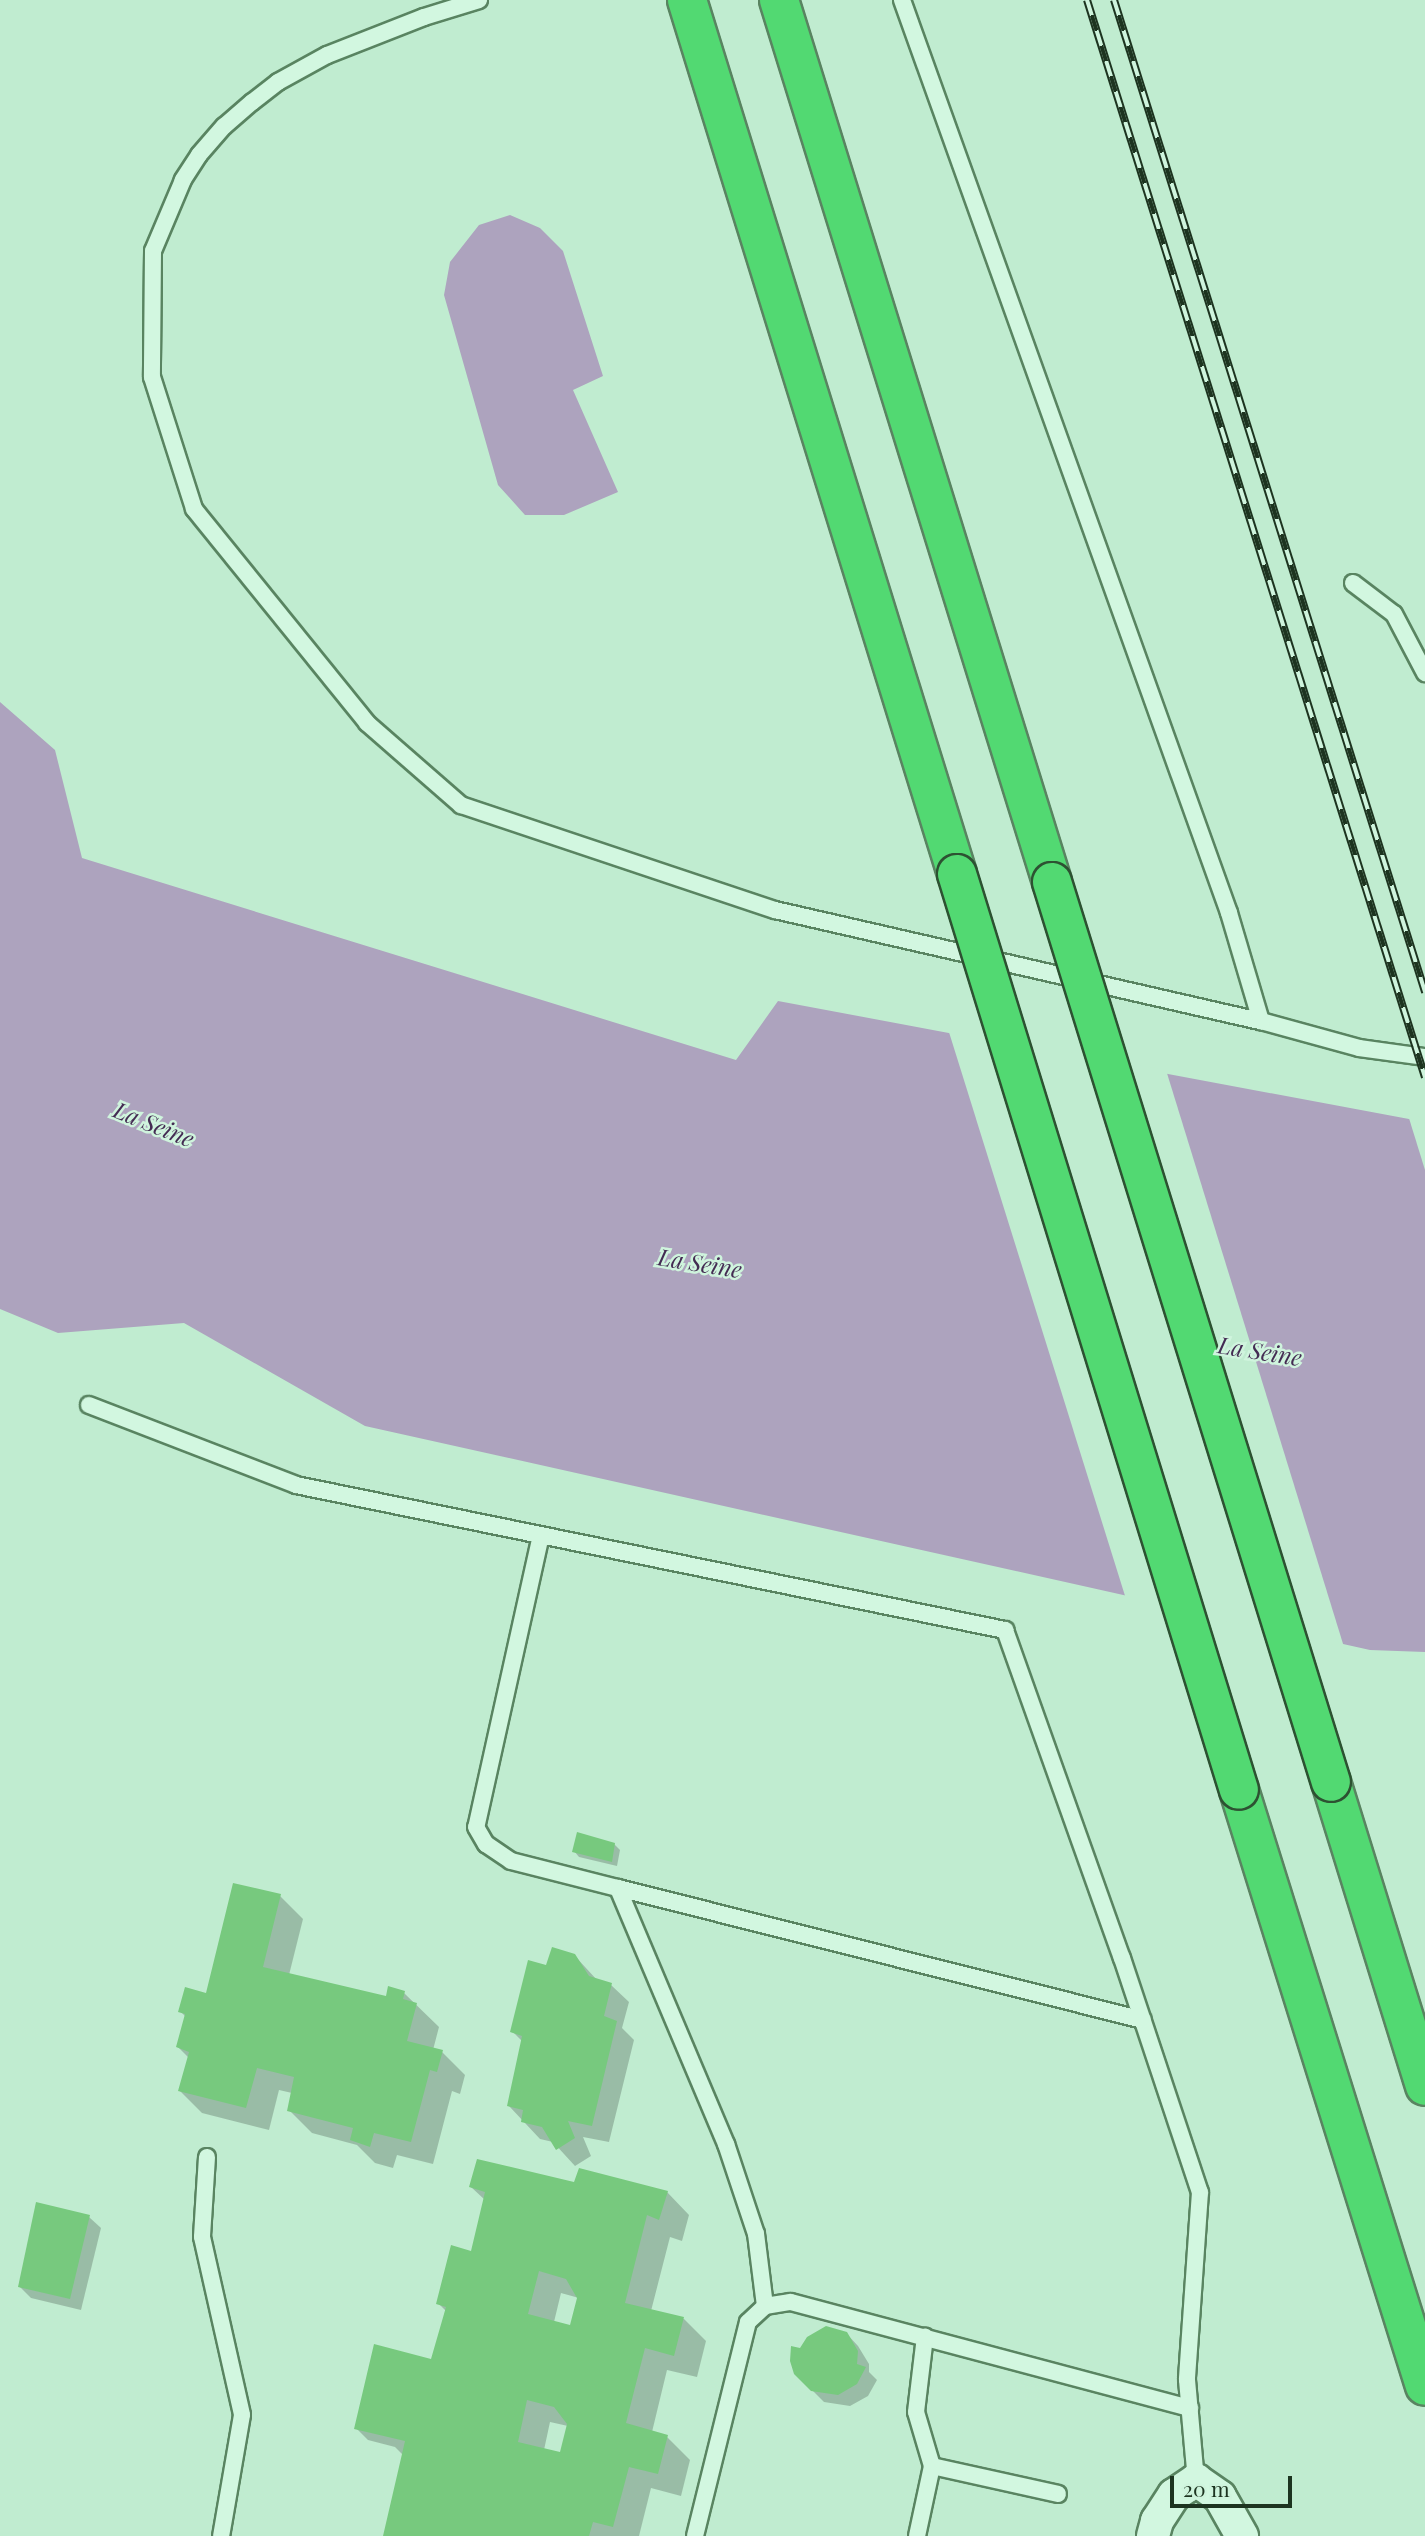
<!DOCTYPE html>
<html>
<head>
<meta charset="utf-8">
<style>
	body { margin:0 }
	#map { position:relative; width:1425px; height:2536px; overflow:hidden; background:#c0ecd0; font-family:"Playfair Display",serif }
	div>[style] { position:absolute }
	.water>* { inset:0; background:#ada3be }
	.pier>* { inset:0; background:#c0ecd0 }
	.shadow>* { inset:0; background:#0003 }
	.building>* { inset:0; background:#77c97e }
	.roads { filter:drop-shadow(2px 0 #598461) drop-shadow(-2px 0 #598461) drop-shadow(0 2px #598461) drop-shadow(0 -2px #598461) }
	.service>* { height:16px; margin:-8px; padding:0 8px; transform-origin:8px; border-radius:8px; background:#d2f7e0 }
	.minor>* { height:32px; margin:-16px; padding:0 16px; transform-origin:16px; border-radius:16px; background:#d2f7e0 }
	.motorway>* { height:38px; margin:-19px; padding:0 19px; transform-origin:19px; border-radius:19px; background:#52d972 }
	.rail>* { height:8px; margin-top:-4px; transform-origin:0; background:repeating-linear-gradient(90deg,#cff4dd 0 16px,#1d3420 0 32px); box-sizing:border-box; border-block:2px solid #1d3420 }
	.bridges { filter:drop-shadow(2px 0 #2d5232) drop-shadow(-2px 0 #2d5232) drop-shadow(0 2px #2d5232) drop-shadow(0 -2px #2d5232) }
	.motorway-bridge>* { height:38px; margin:-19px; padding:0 19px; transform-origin:19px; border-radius:19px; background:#52d972 }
	span { translate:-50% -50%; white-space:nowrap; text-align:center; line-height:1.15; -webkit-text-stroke:5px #cff4dd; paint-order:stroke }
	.water-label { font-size:23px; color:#442c53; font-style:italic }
	.scale { position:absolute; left:1170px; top:2476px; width:122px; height:32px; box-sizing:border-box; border:4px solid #1d3420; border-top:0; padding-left:9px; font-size:21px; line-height:24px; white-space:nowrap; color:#1d3420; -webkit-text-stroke:5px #cff4dd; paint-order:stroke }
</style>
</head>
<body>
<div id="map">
	<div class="water">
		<i style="clip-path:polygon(510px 215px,540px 228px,563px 251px,603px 376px,573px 390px,618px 492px,564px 515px,525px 515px,498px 485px,444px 295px,450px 262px,479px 225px)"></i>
		<i style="clip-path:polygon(0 702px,55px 750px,82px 858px,736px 1060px,778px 1001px,1425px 1122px,1425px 1652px,1370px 1650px,365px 1426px,184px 1323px,58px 1333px,0 1309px)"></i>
	</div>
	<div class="pier">
		<i style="clip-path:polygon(948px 1029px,1166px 1070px,1344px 1647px,1126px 1599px)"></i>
		<i style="clip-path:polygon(1408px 1115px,1425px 1118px,1425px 1170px)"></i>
	</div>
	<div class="shadow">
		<i style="clip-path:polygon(614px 1844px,620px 1850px,617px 1866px,579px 1857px,574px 1851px)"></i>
		<i style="clip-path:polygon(280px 1896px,303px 1919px,289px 1975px,387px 1998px,404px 1993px,439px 2027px,433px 2050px,442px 2052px,465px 2075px,460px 2094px,452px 2091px,433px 2164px,397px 2155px,393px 2168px,375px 2163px,357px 2145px,312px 2133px,289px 2110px,292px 2093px,279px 2090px,269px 2130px,202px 2113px,179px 2090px,189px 2058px,178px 2047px,186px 2017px,180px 2011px,208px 1995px)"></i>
		<i style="clip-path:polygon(574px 1955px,597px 1980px,611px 1985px,629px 2002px,622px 2028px,634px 2040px,609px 2142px,583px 2137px,591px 2156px,575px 2166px,553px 2142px,540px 2139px,509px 2106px,523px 2042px,512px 2031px,547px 1967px)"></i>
		<i style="clip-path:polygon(evenodd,575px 2184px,667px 2192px,689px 2215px,682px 2241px,670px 2237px,651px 2311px,684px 2319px,706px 2341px,697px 2377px,667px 2370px,652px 2432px,667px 2437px,690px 2460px,681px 2496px,651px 2488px,639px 2536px,385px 2536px,403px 2455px,395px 2447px,368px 2440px,356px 2428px,433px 2361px,446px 2311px,438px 2303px,472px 2253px,485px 2200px,471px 2187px,575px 2184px,561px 2293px,579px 2298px,571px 2327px,554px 2322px,561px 2293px,575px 2184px,550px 2422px,568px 2426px,561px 2454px,544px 2450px,550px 2422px)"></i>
		<i style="clip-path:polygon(89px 2217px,101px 2228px,81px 2310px,31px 2298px,20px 2287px)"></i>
		<i style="clip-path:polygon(846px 2333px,858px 2346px,869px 2364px,869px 2372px,877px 2380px,868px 2396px,850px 2406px,824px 2402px,795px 2373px,801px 2350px)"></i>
	</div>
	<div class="building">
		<i style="clip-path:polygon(577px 1832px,615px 1843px,612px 1862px,572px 1852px)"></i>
		<i style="clip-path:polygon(233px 1883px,281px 1894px,263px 1967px,386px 1996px,388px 1986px,405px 1991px,403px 1999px,417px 2003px,407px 2041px,443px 2050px,437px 2072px,430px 2070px,411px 2142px,374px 2133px,370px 2147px,350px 2140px,353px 2128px,287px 2111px,294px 2077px,257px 2068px,246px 2108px,178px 2091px,189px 2052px,176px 2047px,185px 2014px,178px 2012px,185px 1987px,206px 1993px)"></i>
		<i style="clip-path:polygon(552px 1947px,575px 1954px,589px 1976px,612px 1983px,604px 2016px,617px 2021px,592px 2126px,568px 2121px,575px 2138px,556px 2150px,542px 2127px,521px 2122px,523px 2110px,507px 2106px,522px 2036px,510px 2032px,528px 1960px,546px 1965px)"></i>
		<i style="clip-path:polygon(evenodd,477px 2159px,574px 2182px,579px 2168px,668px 2191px,659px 2220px,647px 2215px,625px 2303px,684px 2317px,674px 2356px,645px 2348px,626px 2423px,668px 2435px,658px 2474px,629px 2467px,613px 2527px,593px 2522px,589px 2536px,383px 2536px,405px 2441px,354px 2429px,374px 2344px,431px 2359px,446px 2307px,436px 2304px,451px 2245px,471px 2251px,485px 2192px,469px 2187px,477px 2159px,539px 2271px,566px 2279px,577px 2298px,570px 2325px,528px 2314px,539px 2271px,477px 2159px,527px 2400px,554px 2407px,567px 2424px,560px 2452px,518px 2442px,527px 2400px)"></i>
		<i style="clip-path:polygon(36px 2202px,90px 2215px,70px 2299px,18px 2287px)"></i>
		<i style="clip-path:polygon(826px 2326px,847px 2332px,858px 2351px,857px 2364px,866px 2367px,857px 2384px,838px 2395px,811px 2391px,794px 2374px,790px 2361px,791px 2346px,800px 2348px,807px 2337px)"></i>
	</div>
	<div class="roads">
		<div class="service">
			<i style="left:479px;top:0;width:58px;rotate:162.8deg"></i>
			<i style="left:424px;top:17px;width:104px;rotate:158.6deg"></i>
			<i style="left:327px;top:55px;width:56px;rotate:151.1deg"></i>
			<i style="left:278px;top:82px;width:33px;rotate:142deg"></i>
			<i style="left:252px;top:102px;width:37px;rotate:139deg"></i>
			<i style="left:224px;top:126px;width:38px;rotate:131deg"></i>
			<i style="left:199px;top:155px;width:30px;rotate:123deg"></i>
			<i style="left:183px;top:180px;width:77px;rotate:112.9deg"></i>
			<i style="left:153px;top:251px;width:126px;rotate:90.5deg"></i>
			<i style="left:152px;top:377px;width:139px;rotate:72.3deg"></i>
			<i style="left:194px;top:509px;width:275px;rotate:51deg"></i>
			<i style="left:367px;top:723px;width:125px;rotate:41.1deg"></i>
			<i style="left:461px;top:805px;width:331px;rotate:18.5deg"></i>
			<i style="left:775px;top:910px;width:499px;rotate:12.9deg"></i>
			<i style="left:1261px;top:1021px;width:102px;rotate:15.4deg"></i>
			<i style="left:1359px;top:1048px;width:67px;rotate:7.8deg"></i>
			<i style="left:902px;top:0;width:970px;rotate:70.29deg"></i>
			<i style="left:1229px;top:913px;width:113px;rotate:73.5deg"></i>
			<i style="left:1353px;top:583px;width:51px;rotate:37.1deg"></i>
			<i style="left:1394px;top:614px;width:67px;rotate:62.3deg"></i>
			<i style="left:89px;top:1405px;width:222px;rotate:21.1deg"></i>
			<i style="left:296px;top:1485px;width:724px;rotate:11.56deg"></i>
			<i style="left:1005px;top:1630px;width:348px;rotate:70.4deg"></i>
			<i style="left:1122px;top:1958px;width:247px;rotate:71.6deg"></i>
			<i style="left:1200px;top:2192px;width:188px;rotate:94deg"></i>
			<i style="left:1187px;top:2380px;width:100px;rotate:84.9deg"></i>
			<i style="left:541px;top:1535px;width:299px;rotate:102.5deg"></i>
			<i style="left:476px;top:1827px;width:20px;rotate:60deg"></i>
			<i style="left:486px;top:1844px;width:30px;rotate:34deg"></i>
			<i style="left:511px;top:1861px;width:110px;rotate:14.2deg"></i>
			<i style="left:207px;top:2157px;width:80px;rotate:93.6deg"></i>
			<i style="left:202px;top:2237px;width:182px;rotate:77.3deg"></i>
			<i style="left:242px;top:2415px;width:123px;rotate:99.8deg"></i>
			<i style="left:765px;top:2306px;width:73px;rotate:-97.1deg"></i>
			<i style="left:756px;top:2234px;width:95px;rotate:-108.4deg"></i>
			<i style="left:726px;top:2144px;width:278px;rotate:-112.9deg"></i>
			<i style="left:618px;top:1888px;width:541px;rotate:14.11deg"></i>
			<i style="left:932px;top:2466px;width:129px;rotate:12.5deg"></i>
			<i style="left:695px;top:2536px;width:220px;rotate:-76.1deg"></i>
			<i style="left:748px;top:2322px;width:23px;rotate:-43deg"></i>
			<i style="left:765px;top:2306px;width:26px;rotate:-9deg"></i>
			<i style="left:791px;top:2302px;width:413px;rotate:14.9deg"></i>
			<i style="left:917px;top:2536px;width:72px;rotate:-77.9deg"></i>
			<i style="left:932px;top:2466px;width:56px;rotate:-106.5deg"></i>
			<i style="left:916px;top:2412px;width:76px;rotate:-83.2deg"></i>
		</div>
		<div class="minor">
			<i style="left:1153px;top:2536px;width:16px;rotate:-75deg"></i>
			<i style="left:1157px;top:2521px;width:31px;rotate:-57deg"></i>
			<i style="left:1174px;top:2495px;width:27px;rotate:-34deg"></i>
			<i style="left:1196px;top:2480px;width:29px;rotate:35deg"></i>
			<i style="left:1220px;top:2497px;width:45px;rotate:60.6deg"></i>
		</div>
		<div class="motorway">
			<i style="left:687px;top:0;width:915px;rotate:72.83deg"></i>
			<i style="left:779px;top:0;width:923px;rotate:72.8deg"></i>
			<i style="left:1331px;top:1782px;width:318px;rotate:72.8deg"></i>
			<i style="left:1239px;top:1790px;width:624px;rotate:72.67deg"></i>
		</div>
	</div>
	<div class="rail">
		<i style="left:1087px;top:0;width:1129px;rotate:72.58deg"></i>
		<i style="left:1114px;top:0;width:1040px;rotate:72.59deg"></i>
	</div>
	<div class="bridges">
		<div class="motorway-bridge">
			<i style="left:957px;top:874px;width:958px;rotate:72.89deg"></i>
			<i style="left:1052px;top:882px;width:942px;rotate:72.78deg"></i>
		</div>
	</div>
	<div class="water-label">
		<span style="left:154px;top:1124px;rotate:22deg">La Seine</span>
		<span style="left:700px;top:1263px;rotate:9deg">La Seine</span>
		<span style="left:1260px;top:1351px;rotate:9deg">La Seine</span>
	</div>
	<div class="scale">20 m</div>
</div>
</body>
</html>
